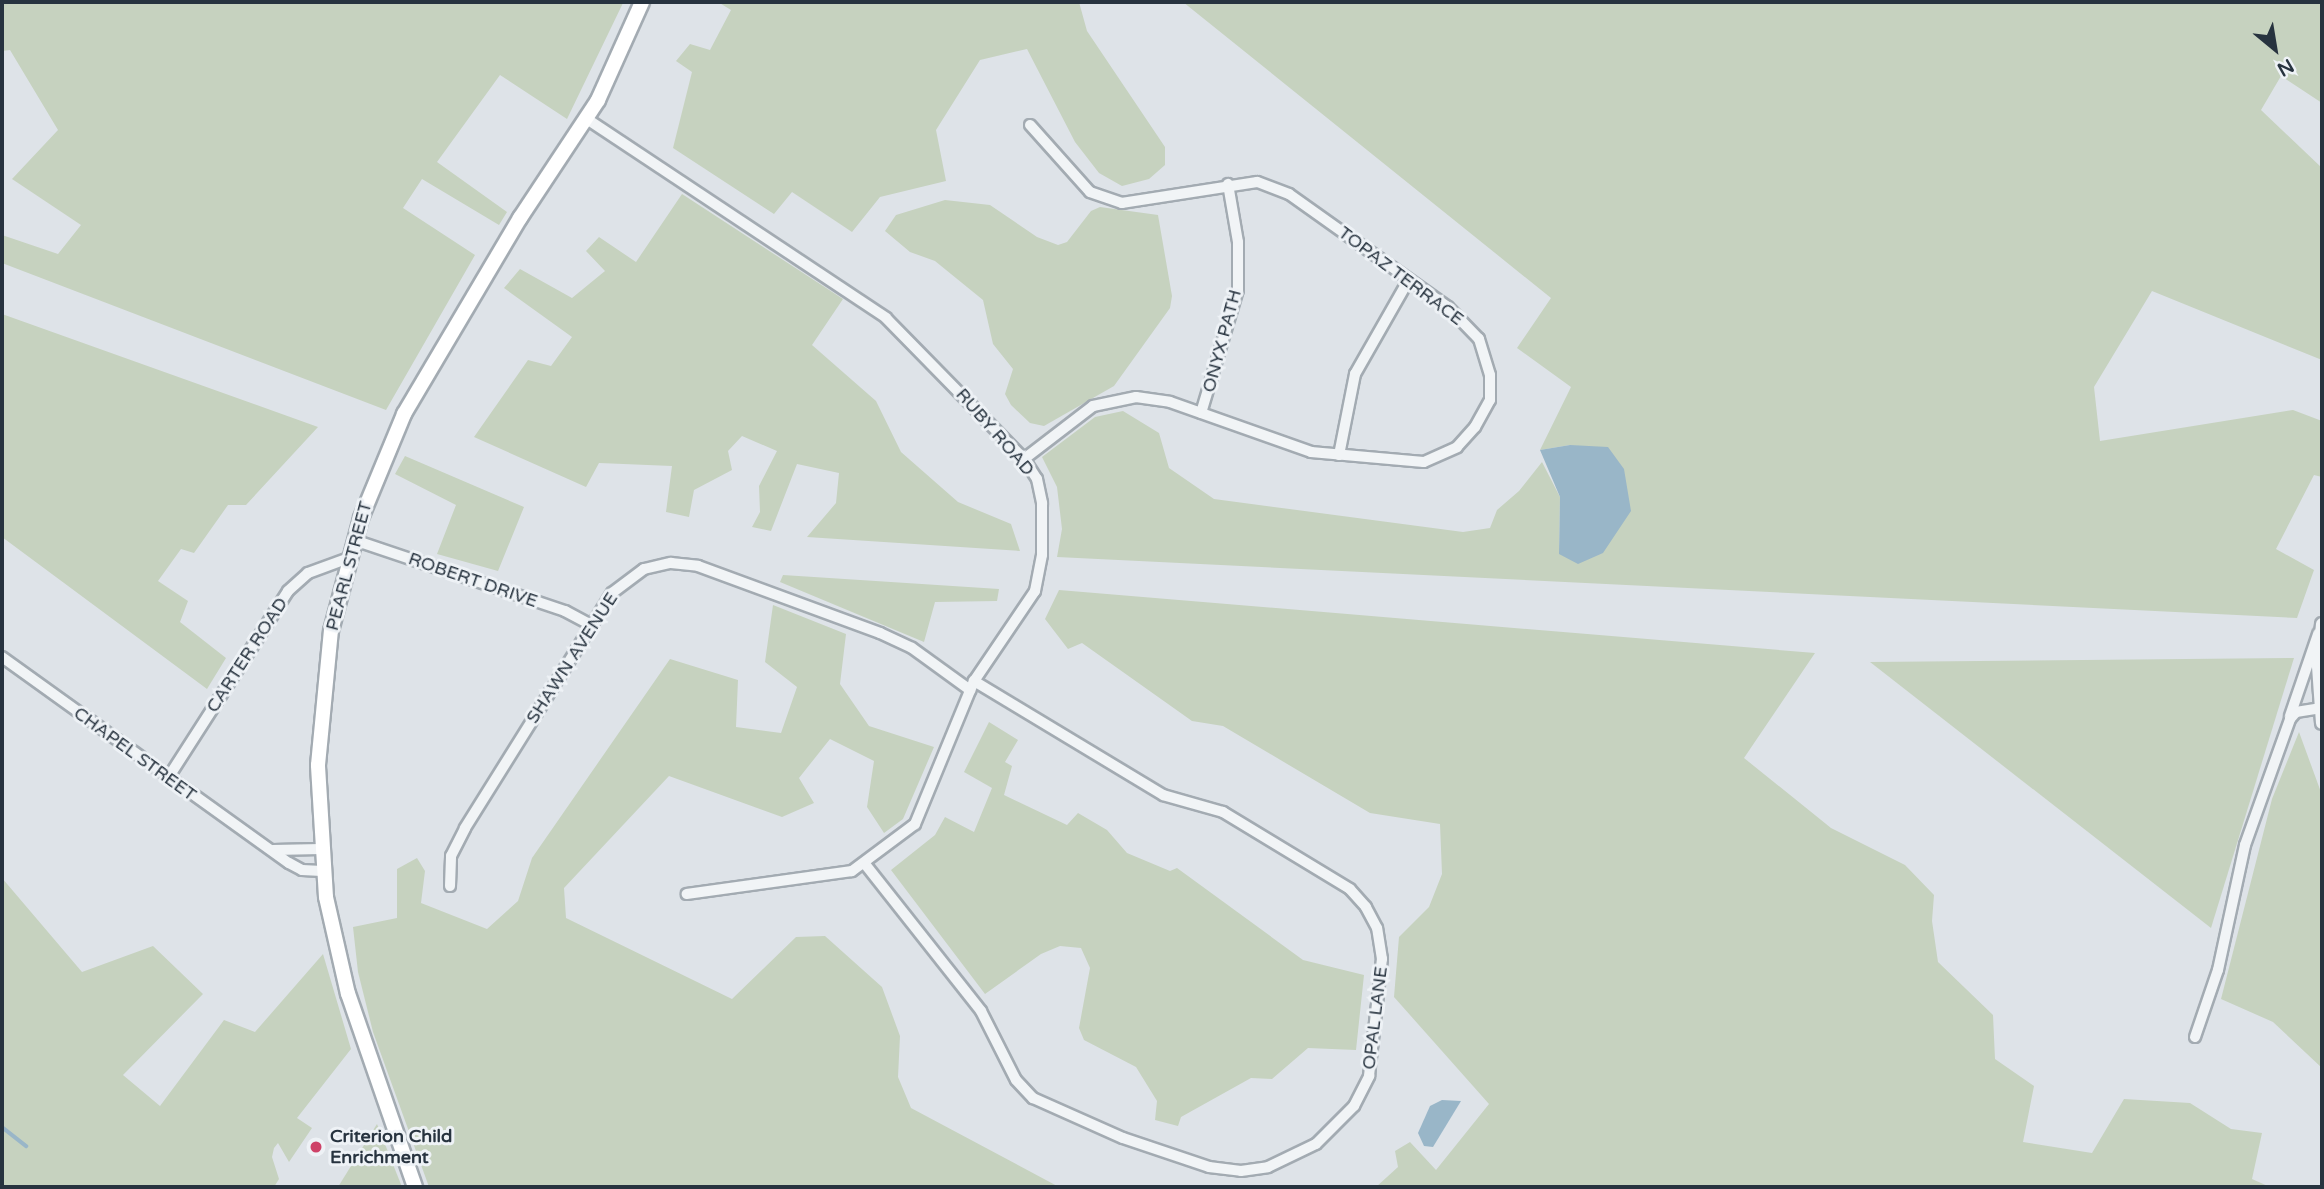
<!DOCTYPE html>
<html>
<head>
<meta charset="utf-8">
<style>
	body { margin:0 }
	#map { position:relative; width:2324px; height:1189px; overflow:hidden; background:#dee3e8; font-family:"Varela Round",sans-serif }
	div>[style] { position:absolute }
	.green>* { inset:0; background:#c6d2bf }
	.water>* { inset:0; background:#99b6c8 }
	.stream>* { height:3.5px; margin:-1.75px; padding:0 1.75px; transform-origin:1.75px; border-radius:1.75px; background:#99b6c8 }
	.roads { filter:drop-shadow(2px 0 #a3abb2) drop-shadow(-2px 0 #a3abb2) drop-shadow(0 2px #a3abb2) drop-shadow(0 -2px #a3abb2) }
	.minor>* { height:10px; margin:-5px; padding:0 5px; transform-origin:5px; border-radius:5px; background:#f1f4f6 }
	.tertiary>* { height:12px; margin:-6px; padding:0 6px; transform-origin:6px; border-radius:6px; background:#f1f4f6 }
	.secondary>* { height:14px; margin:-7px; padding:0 7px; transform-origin:7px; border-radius:7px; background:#fff }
	.dots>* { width:19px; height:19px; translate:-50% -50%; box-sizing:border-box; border:4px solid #eef2f6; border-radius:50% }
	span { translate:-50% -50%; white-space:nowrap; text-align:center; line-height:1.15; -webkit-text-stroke:6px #eef2f6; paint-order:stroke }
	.street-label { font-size:18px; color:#27333f }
	.poi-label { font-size:18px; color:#27333f; font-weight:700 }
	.left { translate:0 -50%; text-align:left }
	.frame { position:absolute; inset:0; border:4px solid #27333f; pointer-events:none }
	.north { position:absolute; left:2240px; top:14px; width:70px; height:70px; -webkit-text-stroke:5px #eef2f6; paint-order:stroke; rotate:150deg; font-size:19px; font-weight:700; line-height:28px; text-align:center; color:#27333f }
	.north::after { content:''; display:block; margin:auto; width:24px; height:32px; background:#27333f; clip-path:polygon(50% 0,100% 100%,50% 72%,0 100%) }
</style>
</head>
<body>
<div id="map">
	<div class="green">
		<i style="clip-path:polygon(2px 2px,618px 2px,623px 3px,567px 119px,500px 75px,437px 162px,507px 212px,499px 225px,422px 179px,403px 208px,475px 255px,386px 410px,2px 263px,2px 235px,58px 254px,81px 225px,12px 179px,58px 130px,10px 50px,2px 51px)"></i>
		<i style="clip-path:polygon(718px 2px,1079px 2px,1087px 31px,1165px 147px,1165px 165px,1149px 179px,1122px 186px,1099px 173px,1075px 142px,1027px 49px,980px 60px,936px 130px,946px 181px,880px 197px,852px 232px,792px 192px,774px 214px,673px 148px,692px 72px,676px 61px,690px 44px,710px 50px,731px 10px)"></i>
		<i style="clip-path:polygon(1183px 2px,2322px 2px,2322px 103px,2281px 76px,2261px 110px,2322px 168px,2322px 360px,2152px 291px,2094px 387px,2100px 441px,2293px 410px,2322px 421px,2322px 477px,2314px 475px,2276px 549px,2314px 570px,2297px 618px,1057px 557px,1062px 529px,1057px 487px,1042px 457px,1095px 417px,1123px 411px,1159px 433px,1169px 468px,1214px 499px,1463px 532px,1490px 528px,1497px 510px,1519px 491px,1542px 462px,1560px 497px,1559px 554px,1570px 445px,1540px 450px,1571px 387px,1517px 348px,1551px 298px)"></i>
		<i style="clip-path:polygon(682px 194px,843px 299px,812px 345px,876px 401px,901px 452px,958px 502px,1011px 524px,1020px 551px,807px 537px,836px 503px,839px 473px,797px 464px,771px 531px,752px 527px,760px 512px,759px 486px,777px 451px,742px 436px,728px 451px,732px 470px,694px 490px,689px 517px,666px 512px,672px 466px,599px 463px,586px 487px,474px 437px,528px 360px,551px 366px,572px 337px,504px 288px,520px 269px,572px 298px,605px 271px,586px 251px,599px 237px,636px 262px)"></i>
		<i style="clip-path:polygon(945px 200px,990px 205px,1037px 237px,1058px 245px,1067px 242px,1091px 211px,1100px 207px,1158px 215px,1172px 296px,1170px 308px,1114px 386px,1044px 426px,1030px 423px,1011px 405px,1005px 394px,1013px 369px,993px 344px,983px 300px,935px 261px,910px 252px,885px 231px,896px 215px)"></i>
		<i style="clip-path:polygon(2px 314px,318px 427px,246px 505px,228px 505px,194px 553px,181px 549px,158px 581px,188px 601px,180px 622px,226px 658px,207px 689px,2px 537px)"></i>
		<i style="clip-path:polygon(405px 456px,524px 507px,498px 571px,437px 554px,456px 505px,395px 474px)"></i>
		<i style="clip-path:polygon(783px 575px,999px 589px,997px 601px,935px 602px,924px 642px,780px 582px)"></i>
		<i style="clip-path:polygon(1059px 590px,1815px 653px,1744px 758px,1831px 828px,1905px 865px,1934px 895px,1932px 921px,1938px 962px,1993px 1015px,1995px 1059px,2034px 1086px,2023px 1142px,2092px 1153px,2124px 1099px,2190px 1103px,2231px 1129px,2262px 1133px,2252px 1179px,2270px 1187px,1376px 1187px,1398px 1167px,1395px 1151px,1410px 1142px,1436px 1170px,1489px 1104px,1394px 997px,1399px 937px,1429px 907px,1442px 874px,1440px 824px,1370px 813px,1223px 726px,1192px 721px,1082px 643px,1068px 649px,1045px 619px)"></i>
		<i style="clip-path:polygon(773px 605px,846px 634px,840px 684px,869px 726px,934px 747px,903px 819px,884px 833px,867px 807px,874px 761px,830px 739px,799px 778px,814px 803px,782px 817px,669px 776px,564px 888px,566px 918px,732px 999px,796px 937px,825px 936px,882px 987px,900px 1036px,898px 1077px,911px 1108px,1059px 1187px,429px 1187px,373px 1032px,358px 972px,353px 927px,397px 918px,397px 869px,417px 858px,425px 871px,421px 903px,487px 929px,518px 901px,532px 858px,670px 659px,738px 680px,736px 727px,781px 733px,797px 687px,765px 662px)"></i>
		<i style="clip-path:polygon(2294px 658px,2211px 928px,1870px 662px)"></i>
		<i style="clip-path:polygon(989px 722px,1018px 740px,1005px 762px,1012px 766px,1004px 795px,1067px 825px,1078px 813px,1107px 830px,1127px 853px,1170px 871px,1177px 868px,1303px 960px,1364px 975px,1356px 1050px,1308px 1048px,1272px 1079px,1251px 1078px,1181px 1117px,1178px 1126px,1155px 1120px,1157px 1101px,1136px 1067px,1084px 1040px,1079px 1028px,1090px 968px,1081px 948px,1060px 946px,1041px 954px,985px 994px,891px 870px,935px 835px,945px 817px,974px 832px,992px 788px,964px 772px)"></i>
		<i style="clip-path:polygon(2299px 732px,2322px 795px,2322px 1068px,2273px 1022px,2221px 999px,2272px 799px)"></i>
		<i style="clip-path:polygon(2px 878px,82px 972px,153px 946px,203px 994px,123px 1075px,160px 1106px,224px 1020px,255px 1032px,323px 954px,351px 1049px,297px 1118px,312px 1128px,289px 1162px,278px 1143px,274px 1148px,272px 1157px,279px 1179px,274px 1187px,2px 1187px)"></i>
		<i style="clip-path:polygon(377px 1124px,402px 1187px,338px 1187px)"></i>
	</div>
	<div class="water">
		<i style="clip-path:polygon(1570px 445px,1608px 447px,1624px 469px,1631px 511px,1603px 553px,1578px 564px,1559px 554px,1560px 497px,1540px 450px)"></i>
		<i style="clip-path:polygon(1461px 1101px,1433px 1147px,1424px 1146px,1418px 1133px,1430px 1106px,1442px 1100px)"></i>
	</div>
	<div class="stream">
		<i style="left:2px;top:1127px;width:31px;rotate:38deg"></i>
	</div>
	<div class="roads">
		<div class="minor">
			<i style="left:587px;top:119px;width:359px;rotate:33.6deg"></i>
			<i style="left:886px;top:318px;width:197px;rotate:45.6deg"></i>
			<i style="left:1024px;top:459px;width:24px;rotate:57deg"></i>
			<i style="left:1037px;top:479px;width:25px;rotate:78deg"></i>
			<i style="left:1042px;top:503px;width:52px;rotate:90deg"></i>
			<i style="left:1042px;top:555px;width:37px;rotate:101deg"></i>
			<i style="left:1035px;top:591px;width:109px;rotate:124.1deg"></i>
			<i style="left:974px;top:681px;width:155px;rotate:112.4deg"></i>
			<i style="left:915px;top:824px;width:79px;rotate:143.3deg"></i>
			<i style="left:852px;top:871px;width:167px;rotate:172.1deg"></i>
			<i style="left:1201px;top:413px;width:128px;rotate:-73.3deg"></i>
			<i style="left:1238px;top:290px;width:48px;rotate:-90deg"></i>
			<i style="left:1238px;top:242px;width:59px;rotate:-99.8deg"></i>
			<i style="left:1339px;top:455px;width:83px;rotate:-78.8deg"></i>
			<i style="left:1355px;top:374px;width:107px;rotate:-60.3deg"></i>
			<i style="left:1024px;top:459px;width:87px;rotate:-37.5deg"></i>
			<i style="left:1093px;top:406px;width:44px;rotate:-11.8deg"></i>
			<i style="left:1136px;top:397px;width:34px;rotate:8deg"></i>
			<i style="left:1170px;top:402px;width:150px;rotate:19.5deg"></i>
			<i style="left:1311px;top:452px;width:113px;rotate:5.1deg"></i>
			<i style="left:1424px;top:462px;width:36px;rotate:-24deg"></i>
			<i style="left:1457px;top:447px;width:27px;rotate:-48deg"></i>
			<i style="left:1475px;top:427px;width:31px;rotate:-61deg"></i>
			<i style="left:1490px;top:400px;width:25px;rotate:-90deg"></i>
			<i style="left:1490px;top:375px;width:38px;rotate:-107deg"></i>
			<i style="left:1479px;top:339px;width:45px;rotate:-134.1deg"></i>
			<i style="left:1448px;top:307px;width:195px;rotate:-144.6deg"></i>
			<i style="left:1289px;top:194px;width:34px;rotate:-159deg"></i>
			<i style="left:1257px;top:182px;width:137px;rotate:171.2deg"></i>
			<i style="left:1122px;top:203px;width:34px;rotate:-161deg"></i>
			<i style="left:1090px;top:192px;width:90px;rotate:-131.8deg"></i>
			<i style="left:354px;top:540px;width:223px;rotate:18.6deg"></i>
			<i style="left:565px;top:611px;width:30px;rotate:28deg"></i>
			<i style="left:2px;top:657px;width:353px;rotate:35.7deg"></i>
			<i style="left:289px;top:863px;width:15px;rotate:28deg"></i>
			<i style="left:302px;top:870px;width:20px;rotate:3deg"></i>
			<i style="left:2290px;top:716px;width:87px;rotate:-71.1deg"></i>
			<i style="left:168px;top:778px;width:222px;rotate:-57.3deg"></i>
			<i style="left:288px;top:591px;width:27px;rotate:-42deg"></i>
			<i style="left:308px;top:573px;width:44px;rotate:-20.1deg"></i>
			<i style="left:273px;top:850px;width:48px;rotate:-1.2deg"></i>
			<i style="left:865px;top:864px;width:187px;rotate:51.7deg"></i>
			<i style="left:981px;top:1011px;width:77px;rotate:63.1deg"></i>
			<i style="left:1016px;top:1080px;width:25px;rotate:47deg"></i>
			<i style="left:1033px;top:1098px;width:98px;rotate:24deg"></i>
			<i style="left:1123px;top:1138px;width:91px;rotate:18.6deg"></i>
			<i style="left:1209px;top:1167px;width:32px;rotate:7deg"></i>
			<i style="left:1241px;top:1171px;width:27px;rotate:-8deg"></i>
			<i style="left:1268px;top:1167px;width:53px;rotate:-25.6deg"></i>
			<i style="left:1316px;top:1144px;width:54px;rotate:-45deg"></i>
			<i style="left:1354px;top:1106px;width:34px;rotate:-63deg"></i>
			<i style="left:1369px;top:1076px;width:118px;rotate:-83.7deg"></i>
			<i style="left:1382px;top:959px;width:31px;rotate:-99deg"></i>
			<i style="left:1377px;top:928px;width:24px;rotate:-118deg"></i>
			<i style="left:1366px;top:907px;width:24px;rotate:-132deg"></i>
			<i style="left:1350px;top:889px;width:149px;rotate:-148.8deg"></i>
			<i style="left:1223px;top:812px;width:62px;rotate:-164.2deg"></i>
			<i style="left:1163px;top:795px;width:221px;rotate:-148.9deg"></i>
			<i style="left:450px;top:886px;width:30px;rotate:-88deg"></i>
			<i style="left:451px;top:856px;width:31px;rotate:-63deg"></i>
			<i style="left:465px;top:828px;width:277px;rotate:-58deg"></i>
			<i style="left:612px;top:593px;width:40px;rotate:-37deg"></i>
			<i style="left:644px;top:569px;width:28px;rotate:-13deg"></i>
			<i style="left:671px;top:563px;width:27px;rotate:6deg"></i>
			<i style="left:698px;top:566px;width:194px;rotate:20.2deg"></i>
			<i style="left:880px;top:633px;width:35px;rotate:25deg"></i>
			<i style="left:912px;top:648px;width:72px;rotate:35.9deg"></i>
			<i style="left:2195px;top:1037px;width:71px;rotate:-71.1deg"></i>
			<i style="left:2218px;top:970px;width:128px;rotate:-77.8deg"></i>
			<i style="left:2245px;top:845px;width:134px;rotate:-70.3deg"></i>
			<i style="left:2290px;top:719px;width:9px;rotate:-49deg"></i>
			<i style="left:2296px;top:712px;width:24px;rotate:-9deg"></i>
		</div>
		<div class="tertiary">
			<i style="left:2322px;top:624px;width:42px;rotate:95.4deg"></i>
			<i style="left:2318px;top:666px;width:57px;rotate:86deg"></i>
		</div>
		<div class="secondary">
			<i style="left:415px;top:1187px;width:204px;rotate:-109.1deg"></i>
			<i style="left:348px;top:994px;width:99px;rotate:-102.8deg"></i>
			<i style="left:326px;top:897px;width:132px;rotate:-93.5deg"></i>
			<i style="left:318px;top:765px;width:135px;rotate:-84.5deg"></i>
			<i style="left:331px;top:631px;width:117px;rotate:-75.1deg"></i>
			<i style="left:361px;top:518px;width:113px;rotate:-67.5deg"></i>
			<i style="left:404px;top:414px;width:228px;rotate:-59.4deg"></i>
			<i style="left:520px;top:218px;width:141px;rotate:-56.5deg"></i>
			<i style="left:598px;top:100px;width:107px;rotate:-65.8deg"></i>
		</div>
	</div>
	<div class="dots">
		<i style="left:316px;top:1147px;background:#ce4268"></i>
	</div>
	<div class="street-label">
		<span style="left:1401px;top:276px;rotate:37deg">TOPAZ TERRACE</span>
		<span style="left:1222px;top:341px;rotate:-75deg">ONYX PATH</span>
		<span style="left:995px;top:432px;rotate:49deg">RUBY ROAD</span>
		<span style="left:349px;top:566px;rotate:-75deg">PEARL STREET</span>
		<span style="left:473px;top:580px;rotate:19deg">ROBERT DRIVE</span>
		<span style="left:247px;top:655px;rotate:-57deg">CARTER ROAD</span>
		<span style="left:572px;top:658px;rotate:-57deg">SHAWN AVENUE</span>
		<span style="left:135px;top:754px;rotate:36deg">CHAPEL STREET</span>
		<span style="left:1375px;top:1018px;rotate:-83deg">OPAL LANE</span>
	</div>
	<div class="poi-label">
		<span class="left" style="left:330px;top:1147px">Criterion Child<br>Enrichment</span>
	</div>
	<div class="frame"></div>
	<div class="north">N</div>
</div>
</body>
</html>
